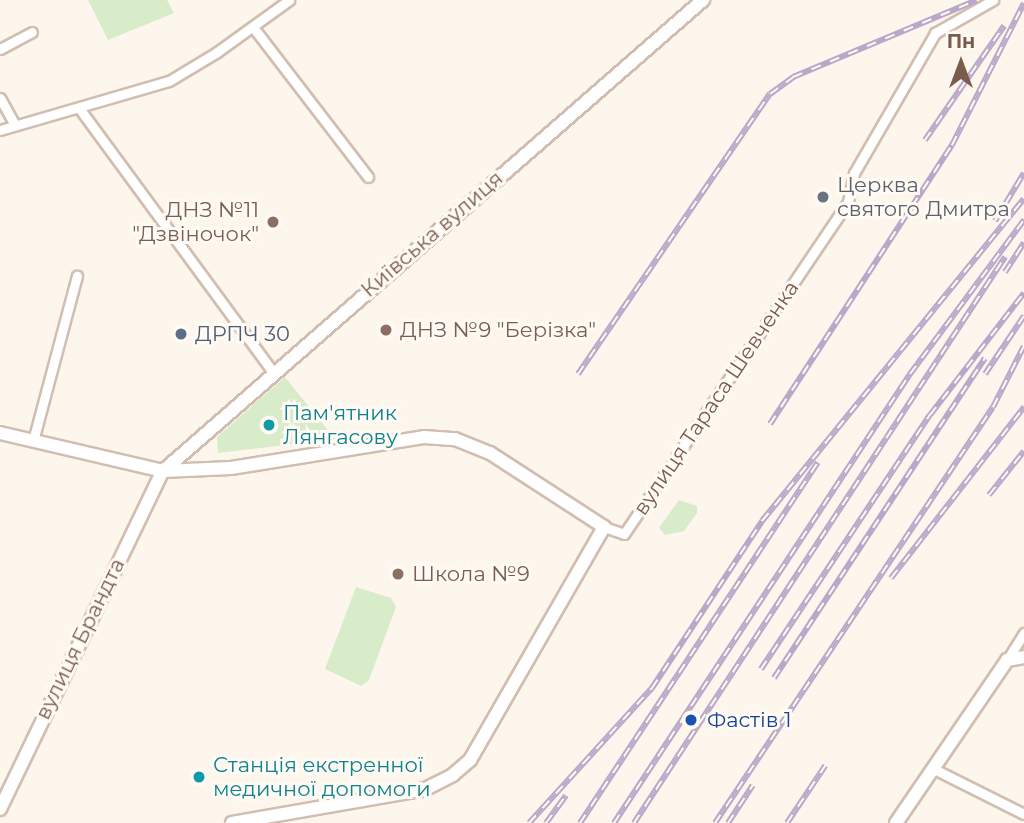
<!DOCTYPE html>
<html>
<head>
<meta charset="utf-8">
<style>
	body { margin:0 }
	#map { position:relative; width:1024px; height:823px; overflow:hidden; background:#fdf6ec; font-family:Montserrat,sans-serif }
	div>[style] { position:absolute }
	.green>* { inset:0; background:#d8ecc9 }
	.roads { filter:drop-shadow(2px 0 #d1beb0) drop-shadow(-2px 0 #d1beb0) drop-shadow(0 2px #d1beb0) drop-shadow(0 -2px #d1beb0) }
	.street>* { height:9px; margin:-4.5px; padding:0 4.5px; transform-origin:4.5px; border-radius:4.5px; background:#fff }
	.secondary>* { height:12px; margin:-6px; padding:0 6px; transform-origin:6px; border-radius:6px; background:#fff }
	.rail>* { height:6px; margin-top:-3px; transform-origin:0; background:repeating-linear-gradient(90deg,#fffaf3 0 10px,#b9a8c9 0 20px); box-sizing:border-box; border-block:2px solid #b9a8c9 }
	.dots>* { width:19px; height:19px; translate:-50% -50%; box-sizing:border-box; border:4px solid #fffaf3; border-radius:50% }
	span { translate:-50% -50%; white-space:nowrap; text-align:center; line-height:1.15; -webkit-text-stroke:6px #fffaf3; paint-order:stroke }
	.worship-label { font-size:21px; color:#5b616d }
	.left { translate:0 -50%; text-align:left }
	.education-label { font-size:21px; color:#785e54 }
	.right { translate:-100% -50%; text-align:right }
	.street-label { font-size:21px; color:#7a5c4d }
	.service-label { font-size:21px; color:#4e5e75 }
	.culture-label { font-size:21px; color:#0d838f }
	.transit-label { font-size:21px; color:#164399 }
	.north { position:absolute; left:926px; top:28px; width:70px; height:70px; -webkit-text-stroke:5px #fffaf3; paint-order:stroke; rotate:0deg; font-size:19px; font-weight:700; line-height:28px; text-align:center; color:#7a5c4d }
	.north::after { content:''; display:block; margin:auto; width:24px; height:32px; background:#7a5c4d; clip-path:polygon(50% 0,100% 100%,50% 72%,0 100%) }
</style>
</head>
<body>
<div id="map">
	<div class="green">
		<i style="clip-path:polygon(88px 0,167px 0,174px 13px,108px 40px)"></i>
		<i style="clip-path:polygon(285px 377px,335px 439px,218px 453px,217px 437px)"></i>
		<i style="clip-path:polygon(679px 500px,697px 506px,697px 513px,684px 531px,665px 535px,659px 528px)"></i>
		<i style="clip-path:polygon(356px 587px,391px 598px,396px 607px,369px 680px,361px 686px,325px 669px)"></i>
	</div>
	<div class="roads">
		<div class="street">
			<i style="left:253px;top:27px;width:189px;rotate:52.5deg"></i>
			<i style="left:0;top:49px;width:36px;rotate:-28deg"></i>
			<i style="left:0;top:98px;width:29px;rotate:61deg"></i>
			<i style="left:79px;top:108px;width:328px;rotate:53.7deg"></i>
			<i style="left:0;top:130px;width:176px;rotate:-16.2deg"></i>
			<i style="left:169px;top:81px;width:56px;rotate:-31.1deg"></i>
			<i style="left:217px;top:52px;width:89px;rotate:-35.8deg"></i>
			<i style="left:33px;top:441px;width:171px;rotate:-75.1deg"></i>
			<i style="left:604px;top:527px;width:21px;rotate:19deg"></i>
			<i style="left:624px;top:534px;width:400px;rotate:-56deg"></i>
			<i style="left:848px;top:202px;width:30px;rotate:-78deg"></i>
			<i style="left:854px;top:173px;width:162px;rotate:-59.9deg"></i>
			<i style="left:935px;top:33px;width:67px;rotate:-29.6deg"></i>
			<i style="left:1007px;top:660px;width:32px;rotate:-58deg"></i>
			<i style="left:936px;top:770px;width:98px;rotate:26.6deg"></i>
		</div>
		<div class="secondary">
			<i style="left:0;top:433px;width:167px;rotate:13.1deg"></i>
			<i style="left:163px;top:471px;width:68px;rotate:-2.5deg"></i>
			<i style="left:231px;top:468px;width:195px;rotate:-9.1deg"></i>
			<i style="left:424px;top:437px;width:31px;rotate:4deg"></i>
			<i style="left:455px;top:439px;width:38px;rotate:22deg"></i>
			<i style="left:490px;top:453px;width:136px;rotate:33deg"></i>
			<i style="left:604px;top:527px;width:269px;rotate:119.9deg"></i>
			<i style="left:470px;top:760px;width:23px;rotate:139deg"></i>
			<i style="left:453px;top:775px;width:30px;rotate:153deg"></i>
			<i style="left:426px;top:789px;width:197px;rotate:170.1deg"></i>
			<i style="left:0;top:809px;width:375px;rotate:-64.3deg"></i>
			<i style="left:163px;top:471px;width:717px;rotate:-41.1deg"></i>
			<i style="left:896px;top:823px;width:197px;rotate:-55.7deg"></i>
			<i style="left:1007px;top:660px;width:17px;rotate:-10deg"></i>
		</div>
	</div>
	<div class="rail">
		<i style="left:925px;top:140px;width:139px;rotate:-55.3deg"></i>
		<i style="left:995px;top:221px;width:56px;rotate:-58.9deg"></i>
		<i style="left:1005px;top:272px;width:35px;rotate:-57deg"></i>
		<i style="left:578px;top:374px;width:340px;rotate:-55.6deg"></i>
		<i style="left:770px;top:94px;width:29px;rotate:-36deg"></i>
		<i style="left:793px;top:77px;width:199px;rotate:-22.7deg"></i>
		<i style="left:985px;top:374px;width:70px;rotate:-56.1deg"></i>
		<i style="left:770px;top:424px;width:333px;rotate:-56.9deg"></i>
		<i style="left:952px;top:145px;width:159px;rotate:-63.1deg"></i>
		<i style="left:989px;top:495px;width:56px;rotate:-51.5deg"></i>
		<i style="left:891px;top:578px;width:217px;rotate:-52.1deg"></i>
		<i style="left:761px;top:669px;width:305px;rotate:-56.4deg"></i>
		<i style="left:930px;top:415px;width:154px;rotate:-52.4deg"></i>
		<i style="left:774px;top:678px;width:383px;rotate:-56.6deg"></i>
		<i style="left:529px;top:823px;width:183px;rotate:-47.7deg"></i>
		<i style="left:652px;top:688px;width:200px;rotate:-56.6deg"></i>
		<i style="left:762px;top:521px;width:415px;rotate:-50.9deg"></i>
		<i style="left:546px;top:823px;width:34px;rotate:-54deg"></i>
		<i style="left:580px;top:823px;width:432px;rotate:-56.6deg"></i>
		<i style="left:614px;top:823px;width:538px;rotate:-56.61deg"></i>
		<i style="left:910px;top:374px;width:192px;rotate:-53.5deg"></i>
		<i style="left:634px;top:823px;width:677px;rotate:-56.76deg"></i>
		<i style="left:715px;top:823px;width:500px;rotate:-56.25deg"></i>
		<i style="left:993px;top:407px;width:68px;rotate:-63.1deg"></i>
		<i style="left:728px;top:823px;width:45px;rotate:-56.7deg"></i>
		<i style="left:787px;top:823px;width:69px;rotate:-56.3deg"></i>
	</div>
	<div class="dots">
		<i style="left:823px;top:197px;background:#6b7280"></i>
		<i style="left:273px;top:222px;background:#8d6e63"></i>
		<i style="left:386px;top:330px;background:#8d6e63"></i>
		<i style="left:181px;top:334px;background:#5c6f8a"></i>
		<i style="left:269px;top:425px;background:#0f9aa8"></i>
		<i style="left:398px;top:574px;background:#8d6e63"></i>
		<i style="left:691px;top:720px;background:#1a4fb4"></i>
		<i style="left:199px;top:777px;background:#0f9aa8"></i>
	</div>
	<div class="worship-label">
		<span class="left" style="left:837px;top:197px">Церква<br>святого Дмитра</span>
	</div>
	<div class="education-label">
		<span class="right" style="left:259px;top:222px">ДНЗ №11<br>"Дзвіночок"</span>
		<span class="left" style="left:400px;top:330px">ДНЗ №9 "Берізка"</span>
		<span class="left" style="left:412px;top:574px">Школа №9</span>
	</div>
	<div class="street-label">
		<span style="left:432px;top:234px;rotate:-41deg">Київська вулиця</span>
		<span style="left:716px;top:398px;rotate:-56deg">вулиця Тараса Шевченка</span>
		<span style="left:80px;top:639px;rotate:-64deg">вулиця Брандта</span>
	</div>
	<div class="service-label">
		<span class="left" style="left:195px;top:334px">ДРПЧ 30</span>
	</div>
	<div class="culture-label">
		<span class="left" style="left:283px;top:425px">Пам'ятник<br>Лянгасову</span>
		<span class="left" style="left:213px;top:777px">Станція екстренної<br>медичної допомоги</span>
	</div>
	<div class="transit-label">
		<span class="left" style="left:707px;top:720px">Фастів 1</span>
	</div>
	<div class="north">Пн</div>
</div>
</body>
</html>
